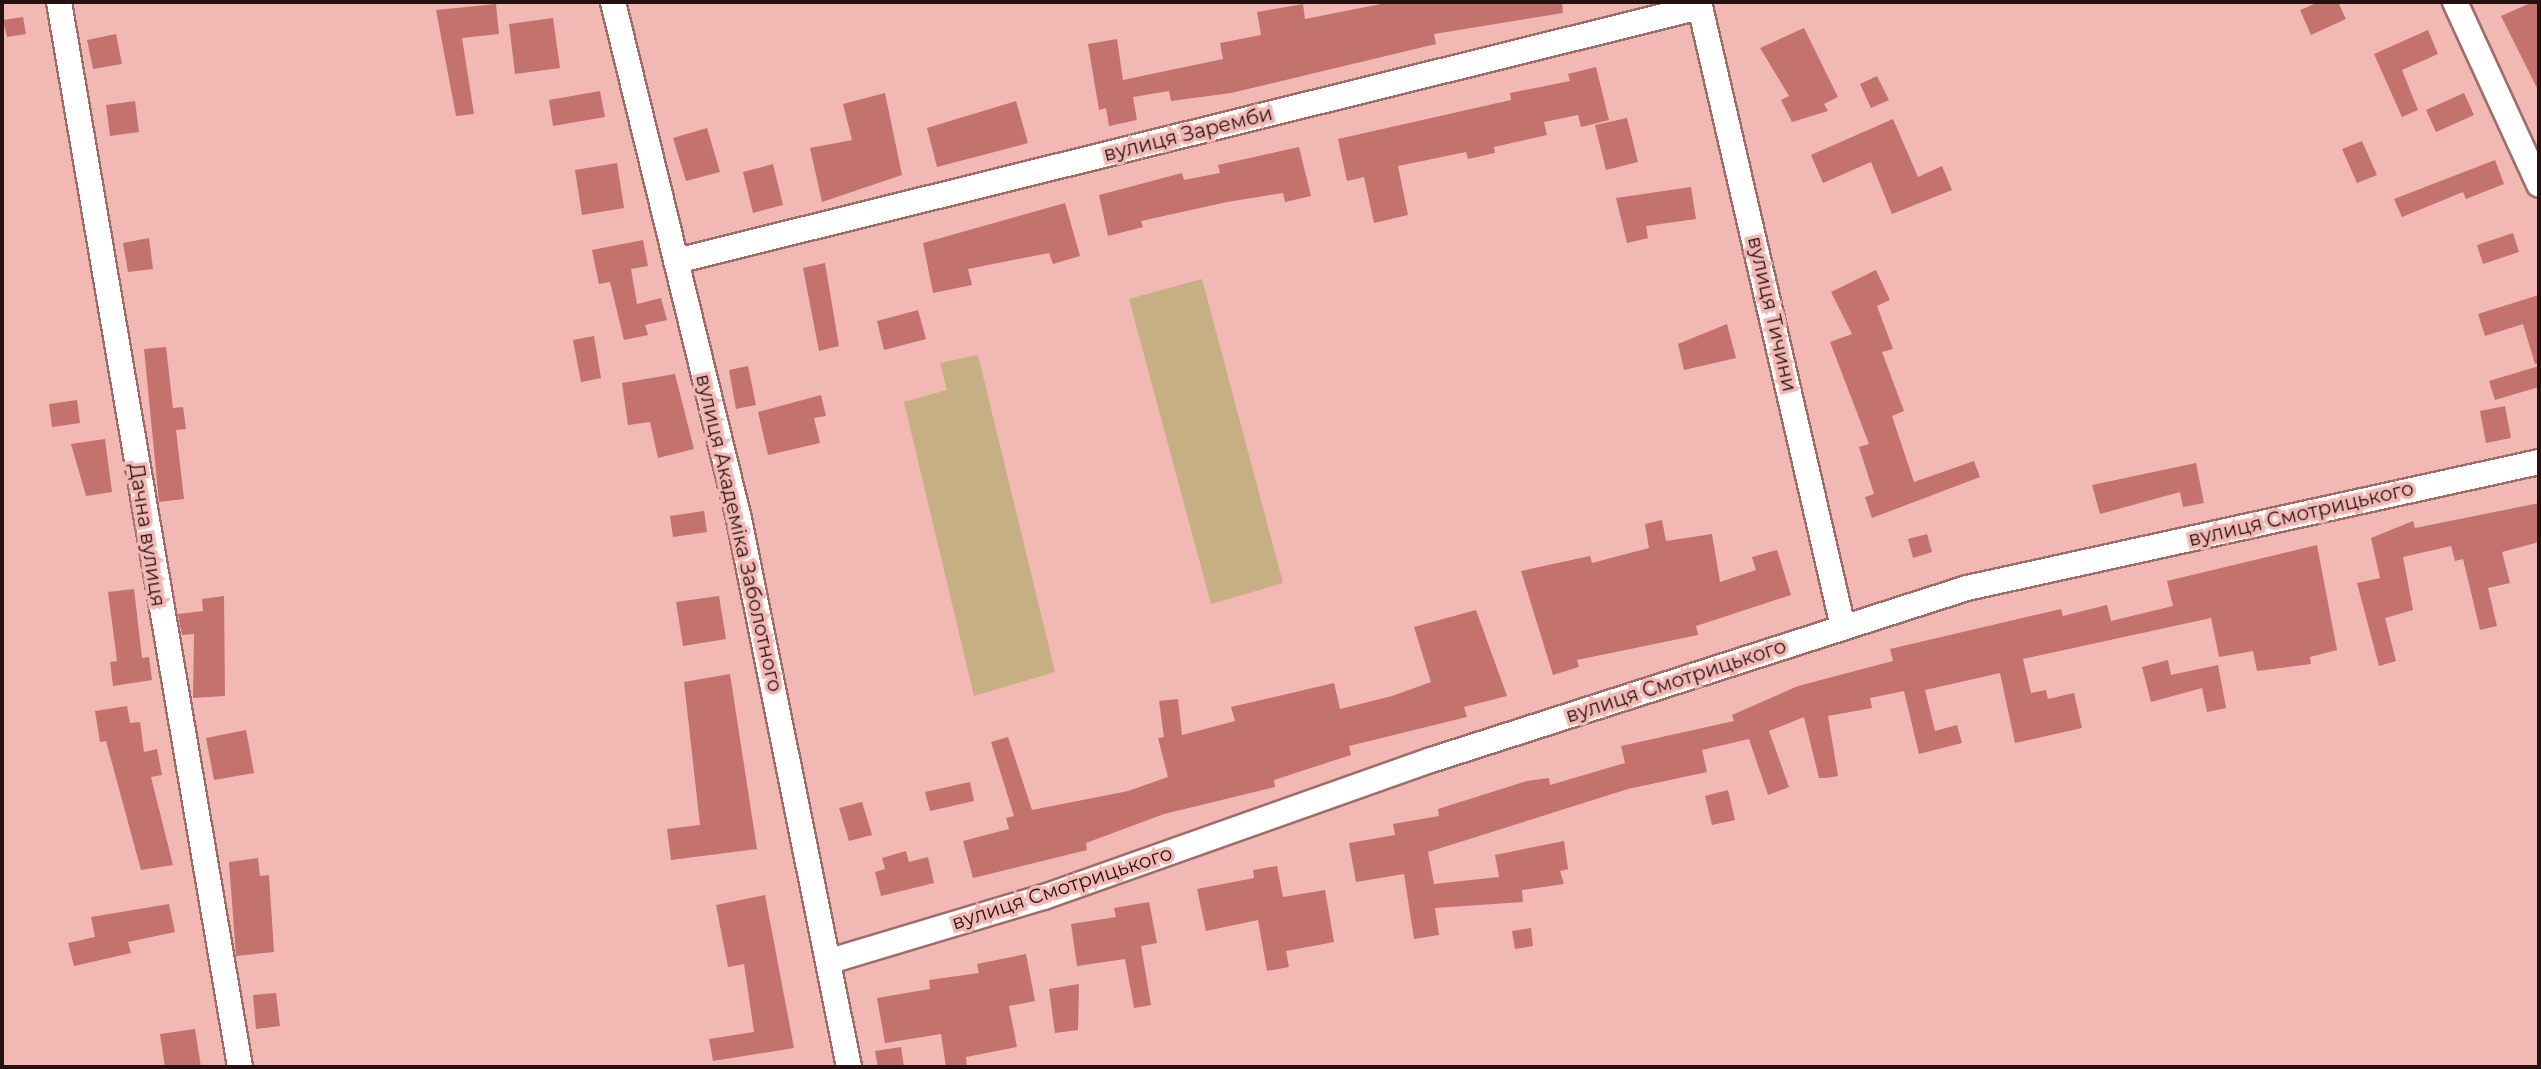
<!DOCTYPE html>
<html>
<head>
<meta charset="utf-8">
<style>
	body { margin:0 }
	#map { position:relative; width:2541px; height:1069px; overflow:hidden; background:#f2b8b4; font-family:Montserrat,sans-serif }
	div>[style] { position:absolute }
	.green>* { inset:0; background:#c5af83 }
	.building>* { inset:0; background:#c4726e }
	.roads { filter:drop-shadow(2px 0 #a06c68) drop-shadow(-2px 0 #a06c68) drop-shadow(0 2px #a06c68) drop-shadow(0 -2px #a06c68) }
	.street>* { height:24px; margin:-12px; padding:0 12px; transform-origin:12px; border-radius:12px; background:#fff }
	span { translate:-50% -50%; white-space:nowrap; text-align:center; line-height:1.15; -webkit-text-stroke:7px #f2b8b4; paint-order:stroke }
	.street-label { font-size:20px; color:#251110 }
	.frame { position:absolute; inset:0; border:4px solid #251110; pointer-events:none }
</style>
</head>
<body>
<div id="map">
	<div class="green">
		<i style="clip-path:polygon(1202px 279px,1283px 583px,1211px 604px,1129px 299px)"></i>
		<i style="clip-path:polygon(978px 355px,1055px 672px,974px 696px,904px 402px,947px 390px,940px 363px)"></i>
	</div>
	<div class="building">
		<i style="clip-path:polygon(1391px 2px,1562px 2px,1563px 13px,1434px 34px,1436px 44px,1231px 93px,1171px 101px,1169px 91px,1133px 97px,1137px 120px,1109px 126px,1106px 108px,1099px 110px,1088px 44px,1117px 39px,1123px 80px,1223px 59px,1220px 43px,1261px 35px,1257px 12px,1303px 4px,1305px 19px)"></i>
		<i style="clip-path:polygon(2319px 2px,2338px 2px,2346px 19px,2311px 35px,2300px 10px)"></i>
		<i style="clip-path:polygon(2533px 2px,2539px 2px,2539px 92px,2501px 16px)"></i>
		<i style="clip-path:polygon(496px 4px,499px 34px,462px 38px,474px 114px,456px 116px,436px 10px)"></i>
		<i style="clip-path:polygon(23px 17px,26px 34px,7px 37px,3px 20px)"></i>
		<i style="clip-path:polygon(553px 18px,560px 68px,515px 74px,509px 24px)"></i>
		<i style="clip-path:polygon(1804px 28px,1838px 97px,1824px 104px,1828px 111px,1792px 122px,1781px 100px,1789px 96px,1760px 48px)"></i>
		<i style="clip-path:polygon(2428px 30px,2438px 54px,2402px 70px,2418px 110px,2402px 117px,2374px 54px)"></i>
		<i style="clip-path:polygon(116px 34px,122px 64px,93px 69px,87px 40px)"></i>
		<i style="clip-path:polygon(1596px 67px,1609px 120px,1581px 127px,1578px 115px,1544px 122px,1547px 135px,1494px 147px,1495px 153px,1468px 159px,1466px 152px,1398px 166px,1408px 215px,1374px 223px,1364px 177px,1347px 181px,1338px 139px,1511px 100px,1510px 93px,1570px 81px,1568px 74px)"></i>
		<i style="clip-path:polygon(1877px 76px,1889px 100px,1871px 108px,1860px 84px)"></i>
		<i style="clip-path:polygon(600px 91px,605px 117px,553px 126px,549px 100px)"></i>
		<i style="clip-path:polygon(885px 93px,902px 175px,822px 202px,810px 148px,852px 140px,843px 104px)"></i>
		<i style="clip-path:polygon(2464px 93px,2474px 115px,2436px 132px,2426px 110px)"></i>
		<i style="clip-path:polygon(135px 101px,139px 132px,110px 136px,106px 105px)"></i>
		<i style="clip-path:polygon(1016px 101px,1028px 143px,937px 167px,927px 128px)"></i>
		<i style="clip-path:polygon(1627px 118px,1638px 162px,1606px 170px,1595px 125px)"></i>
		<i style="clip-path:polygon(1893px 119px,1918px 177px,1942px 166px,1952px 190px,1892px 214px,1871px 162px,1823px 183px,1811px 155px)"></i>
		<i style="clip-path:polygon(707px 128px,720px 172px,686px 181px,673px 138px)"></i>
		<i style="clip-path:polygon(2362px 141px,2377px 175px,2357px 183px,2342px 149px)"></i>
		<i style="clip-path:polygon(1299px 147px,1311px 196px,1285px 202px,1283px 193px,1227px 202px,1141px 221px,1143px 227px,1108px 236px,1099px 195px,1182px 173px,1184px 180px,1220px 173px,1218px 165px)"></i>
		<i style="clip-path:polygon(2495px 160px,2504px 184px,2466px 199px,2463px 192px,2402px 217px,2394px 199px)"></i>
		<i style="clip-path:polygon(617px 163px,624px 208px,582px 215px,575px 170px)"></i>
		<i style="clip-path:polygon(773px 164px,783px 205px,753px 213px,743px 172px)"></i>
		<i style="clip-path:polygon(1691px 187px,1696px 219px,1646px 226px,1648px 238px,1627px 243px,1616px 198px)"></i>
		<i style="clip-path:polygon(1065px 203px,1080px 256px,1053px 264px,1049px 253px,968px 269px,972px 285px,933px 293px,923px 243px)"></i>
		<i style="clip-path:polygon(2513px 233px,2519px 252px,2483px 264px,2477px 245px)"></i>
		<i style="clip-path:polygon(149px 238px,153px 269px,128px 272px,123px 243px)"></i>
		<i style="clip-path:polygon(643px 240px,648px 266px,631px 269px,637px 304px,661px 298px,667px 320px,645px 325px,648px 335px,624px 340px,610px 282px,599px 284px,592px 250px)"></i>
		<i style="clip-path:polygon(825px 263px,839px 346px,819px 351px,803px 268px)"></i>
		<i style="clip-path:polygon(1876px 270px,1890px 300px,1877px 306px,1893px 349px,1882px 352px,1904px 411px,1892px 416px,1914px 482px,1974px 461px,1980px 477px,1872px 518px,1865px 497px,1874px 494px,1859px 447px,1869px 444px,1830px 342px,1852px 334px,1831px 292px)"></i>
		<i style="clip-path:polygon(2539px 295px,2539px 363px,2535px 364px,2523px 324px,2485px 336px,2478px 314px)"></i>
		<i style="clip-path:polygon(918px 310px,926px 339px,884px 350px,877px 321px)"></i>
		<i style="clip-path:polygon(1727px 324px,1736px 358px,1684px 370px,1678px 344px)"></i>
		<i style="clip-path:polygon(594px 336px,601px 378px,581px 382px,573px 340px)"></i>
		<i style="clip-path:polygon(166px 347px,173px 408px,183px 407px,186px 429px,176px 430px,184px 499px,159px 502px,144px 349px)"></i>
		<i style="clip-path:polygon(748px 366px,756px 405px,736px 409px,729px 370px)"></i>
		<i style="clip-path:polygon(2539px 366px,2539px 387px,2495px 400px,2489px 381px)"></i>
		<i style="clip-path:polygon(675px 374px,694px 449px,658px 458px,650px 422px,628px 425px,622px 383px)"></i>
		<i style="clip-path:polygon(821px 395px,826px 416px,814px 418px,820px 443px,768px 455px,758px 412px)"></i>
		<i style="clip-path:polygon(77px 400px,80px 423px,52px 427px,49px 404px)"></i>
		<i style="clip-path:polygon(2505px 406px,2511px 438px,2486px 443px,2480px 411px)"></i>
		<i style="clip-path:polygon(105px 439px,112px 492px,86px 496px,71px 444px)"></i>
		<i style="clip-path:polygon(2196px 463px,2204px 503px,2183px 507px,2180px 492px,2100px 514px,2092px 485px)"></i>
		<i style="clip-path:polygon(2539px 503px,2539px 542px,2502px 552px,2510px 583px,2488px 588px,2497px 626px,2480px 630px,2463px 559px,2455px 561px,2451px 546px,2403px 557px,2413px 610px,2385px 618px,2396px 661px,2379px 666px,2357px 583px,2380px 578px,2371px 538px,2413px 521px,2415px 528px)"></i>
		<i style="clip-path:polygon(704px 511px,707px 532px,673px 537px,670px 516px)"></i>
		<i style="clip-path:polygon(1662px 520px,1666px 541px,1712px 534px,1720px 582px,1756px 570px,1752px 557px,1777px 550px,1791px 595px,1696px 626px,1698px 635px,1577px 660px,1579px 667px,1553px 675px,1521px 571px,1590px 556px,1592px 563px,1649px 548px,1645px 524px)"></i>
		<i style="clip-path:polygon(1927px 534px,1932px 552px,1913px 558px,1908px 539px)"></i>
		<i style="clip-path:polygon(2317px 545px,2337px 650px,2310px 657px,2311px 664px,2257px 671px,2253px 651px,2219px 657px,2211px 618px,2023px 659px,2031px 693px,2046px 690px,2048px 699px,2074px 693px,2082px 728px,2015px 743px,2000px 673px,1925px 690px,1935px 731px,1957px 725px,1962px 743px,1919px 754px,1904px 691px,1870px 698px,1872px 708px,1828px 716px,1838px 776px,1827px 778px,1819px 778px,1804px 717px,1769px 731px,1789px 787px,1768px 795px,1749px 739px,1702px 750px,1707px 772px,1628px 789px,1428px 852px,1434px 884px,1499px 877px,1495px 855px,1564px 841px,1568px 869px,1560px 871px,1564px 884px,1522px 890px,1523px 902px,1435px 908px,1439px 935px,1414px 939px,1404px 874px,1356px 882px,1349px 843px,1395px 835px,1393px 824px,1439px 816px,1438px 809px,1527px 781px,1549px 778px,1550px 785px,1625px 763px,1621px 746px,1734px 721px,1732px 715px,1798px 686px,1893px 661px,1890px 649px,2061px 609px,2063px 616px,2107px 605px,2111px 621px,2173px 606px,2167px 581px)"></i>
		<i style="clip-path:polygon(134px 589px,142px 658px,149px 657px,152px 680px,113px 686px,110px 662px,117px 661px,108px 592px)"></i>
		<i style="clip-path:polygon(224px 596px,225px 696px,193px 698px,194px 634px,182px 635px,178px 614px,203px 611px,202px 599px)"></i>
		<i style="clip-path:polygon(719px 596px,726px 639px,683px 646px,676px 602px)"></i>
		<i style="clip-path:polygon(1476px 610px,1507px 696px,1464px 707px,1467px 717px,1349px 746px,1351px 755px,1274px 780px,1275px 787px,1164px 814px,1086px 843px,1087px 850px,973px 878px,963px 841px,1009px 829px,1006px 818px,1014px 816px,991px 742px,1008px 737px,1032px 810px,1128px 791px,1168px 777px,1158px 738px,1164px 737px,1159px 701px,1178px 699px,1182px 735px,1235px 721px,1231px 707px,1334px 683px,1340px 709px,1392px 696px,1431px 682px,1414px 627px)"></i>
		<i style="clip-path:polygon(2168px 660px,2171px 675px,2218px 665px,2226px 708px,2207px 712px,2202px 688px,2151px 702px,2142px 667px)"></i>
		<i style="clip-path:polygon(730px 674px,757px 849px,671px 860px,667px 829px,700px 825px,684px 682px)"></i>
		<i style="clip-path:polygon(127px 706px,130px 723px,140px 722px,144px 752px,157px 749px,162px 775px,151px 777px,173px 865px,141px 870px,106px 741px,100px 742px,95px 711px)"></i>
		<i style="clip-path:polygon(246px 730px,254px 773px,214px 780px,206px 738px)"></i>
		<i style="clip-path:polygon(970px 782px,974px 801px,930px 811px,925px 792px)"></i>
		<i style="clip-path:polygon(1728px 790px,1735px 820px,1712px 825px,1705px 796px)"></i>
		<i style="clip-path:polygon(862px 802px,872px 835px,849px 841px,839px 808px)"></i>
		<i style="clip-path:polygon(906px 851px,909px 862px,928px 857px,934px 883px,881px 896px,875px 872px,885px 869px,882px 858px)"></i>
		<i style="clip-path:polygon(258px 858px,260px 876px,269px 875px,274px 952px,236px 956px,229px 862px)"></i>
		<i style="clip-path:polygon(1277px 866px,1283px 897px,1325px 890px,1334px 942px,1286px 951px,1289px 967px,1267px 971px,1258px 920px,1206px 931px,1197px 889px,1254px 878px,1253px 870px)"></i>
		<i style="clip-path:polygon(765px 895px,794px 1048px,713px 1061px,709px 1039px,754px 1032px,744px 964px,728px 967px,716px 905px)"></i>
		<i style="clip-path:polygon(1149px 902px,1157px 943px,1141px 946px,1151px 1005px,1134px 1008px,1125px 959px,1077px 966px,1071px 924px,1116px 917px,1114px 908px)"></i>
		<i style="clip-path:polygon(169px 904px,175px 932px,128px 942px,131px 953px,74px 966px,68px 943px,95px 937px,91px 917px)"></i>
		<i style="clip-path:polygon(1531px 928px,1533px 946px,1515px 949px,1512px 931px)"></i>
		<i style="clip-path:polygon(1026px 954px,1035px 1001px,1009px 1006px,1017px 1047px,966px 1057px,967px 1067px,946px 1067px,941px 1034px,885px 1043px,877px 998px,930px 989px,929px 980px,979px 973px,977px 964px)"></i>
		<i style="clip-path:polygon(1079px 984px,1078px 1030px,1055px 1033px,1049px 989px)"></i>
		<i style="clip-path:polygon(276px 993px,280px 1026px,256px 1029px,253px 995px)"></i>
		<i style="clip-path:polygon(195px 1029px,201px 1067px,165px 1067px,160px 1034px)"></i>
		<i style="clip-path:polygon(901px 1047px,904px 1067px,878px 1067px,875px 1051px)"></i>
	</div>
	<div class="roads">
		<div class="street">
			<i style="left:59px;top:2px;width:1080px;rotate:80.35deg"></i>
			<i style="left:613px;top:2px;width:532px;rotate:76.3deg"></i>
			<i style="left:739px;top:519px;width:559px;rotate:78.65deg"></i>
			<i style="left:1699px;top:2px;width:641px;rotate:77.03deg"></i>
			<i style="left:2455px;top:2px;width:201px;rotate:65.3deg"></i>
			<i style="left:676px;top:261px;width:1055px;rotate:-13.93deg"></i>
			<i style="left:830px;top:961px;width:223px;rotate:-16.7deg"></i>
			<i style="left:1044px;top:897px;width:411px;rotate:-19.5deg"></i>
			<i style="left:1431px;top:760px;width:563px;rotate:-17.79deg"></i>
			<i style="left:1967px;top:588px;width:586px;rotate:-12.42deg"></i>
		</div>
	</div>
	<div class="street-label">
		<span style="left:1188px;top:134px;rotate:-14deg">вулиця Заремби</span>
		<span style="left:1772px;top:314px;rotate:77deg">вулиця Тичини</span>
		<span style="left:2301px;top:514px;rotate:-13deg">вулиця Смотрицького</span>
		<span style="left:739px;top:533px;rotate:77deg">вулиця Академіка Заболотного</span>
		<span style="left:147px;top:535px;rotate:81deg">Дачна вулиця</span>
		<span style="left:1676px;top:681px;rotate:-18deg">вулиця Смотрицького</span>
		<span style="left:1062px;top:888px;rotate:-18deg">вулиця Смотрицького</span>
	</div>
	<div class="frame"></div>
</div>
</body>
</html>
